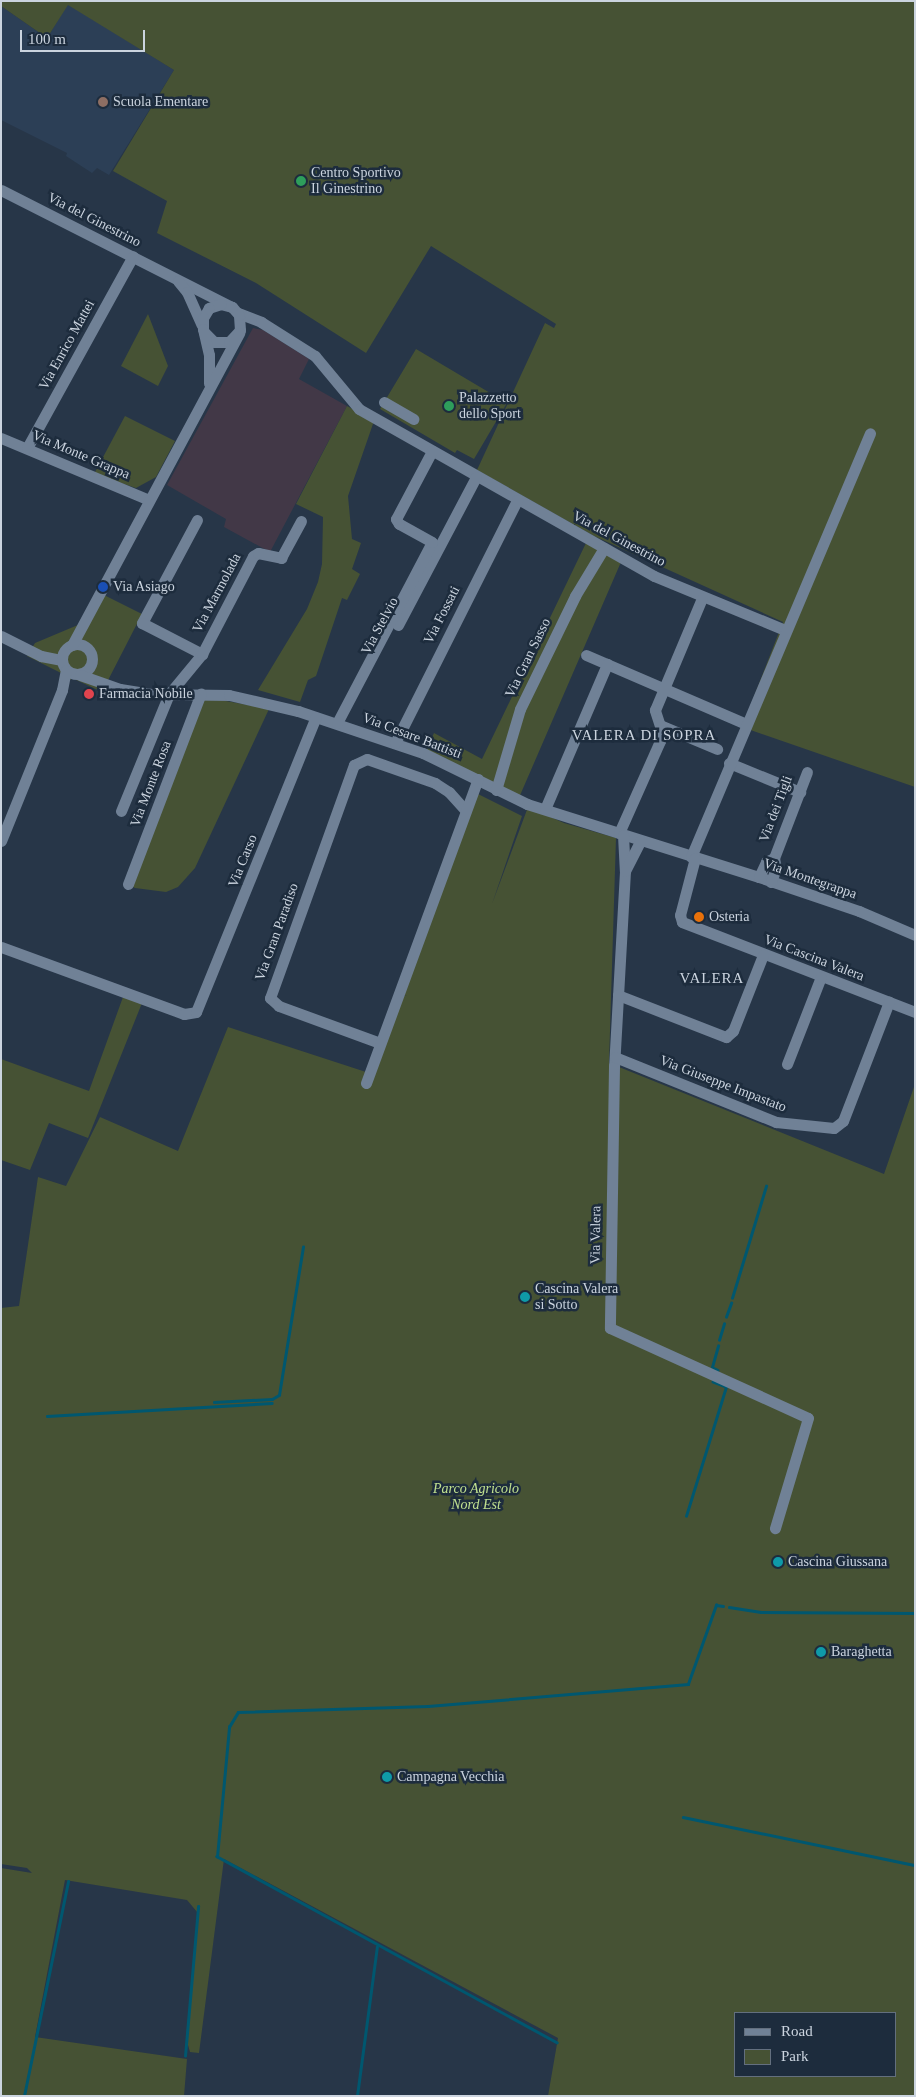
<!DOCTYPE html>
<html>
<head>
<meta charset="utf-8">
<style>
	body { margin:0 }
	#map { position:relative; width:916px; height:2097px; overflow:hidden; background:#273648; font-family:"Times New Roman",serif }
	div>[style] { position:absolute }
	.industrial>* { inset:0; background:#423847 }
	.built>* { inset:0; background:#2c3f56 }
	.green>* { inset:0; background:#465234 }
	.stream>* { height:2.5px; margin:-1.25px; padding:0 1.25px; transform-origin:1.25px; border-radius:1.25px; background:#00576f }
	.minor>* { height:11px; margin:-5.5px; padding:0 5.5px; transform-origin:5.5px; border-radius:5.5px; background:#708196 }
	.minor>.ring { margin:-5.5px; padding:0; box-sizing:content-box; background:none; border:11px solid #708196; border-radius:50% }
	.dots>* { width:14px; height:14px; translate:-50% -50%; box-sizing:border-box; border:2px solid #1d2c3d; border-radius:50% }
	span { translate:-50% -50%; white-space:nowrap; text-align:center; line-height:1.15; -webkit-text-stroke:5px #1d2c3d; paint-order:stroke }
	.poi-label { font-size:14px; color:#cbd4df }
	.left { translate:0 -50%; text-align:left }
	.street-label { font-size:14px; color:#cbd4df }
	.park-label { font-size:14px; color:#c0e08f; font-style:italic }
	.neighbourhood-label { font-size:15px; color:#cbd4df; letter-spacing:1px }
	.frame { position:absolute; inset:0; border:2px solid #cbd4df; pointer-events:none }
	.legend { position:absolute; left:734px; top:2012px; width:162px; height:65px; box-sizing:border-box; background:#1d2c3d; border:1px solid #636f7e; margin:0; padding:6px 9px; list-style:none; font-size:15px; color:#cbd4df }
	.legend li { display:flex; align-items:center; gap:10px; height:25px }
	.legend b { width:25px; border:1px solid #636f7e }
	.scale { position:absolute; left:20px; top:30px; width:125px; height:22px; box-sizing:border-box; border:2px solid #cbd4df; border-top:0; padding-left:6px; font-size:15px; line-height:18px; white-space:nowrap; color:#cbd4df; -webkit-text-stroke:4px #1d2c3d; paint-order:stroke }
</style>
</head>
<body>
<div id="map">
	<div class="industrial">
		<i style="clip-path:polygon(253px 328px,263px 330px,309px 359px,299px 379px,347px 406px,270px 552px,224px 527px,226px 519px,167px 485px)"></i>
	</div>
	<div class="built">
		<i style="clip-path:polygon(68px 4px,174px 70px,109px 175px,97px 168px,92px 173px,66px 156px,67px 153px,1px 120px,1px 6px,47px 38px)"></i>
	</div>
	<div class="green">
		<i style="clip-path:polygon(1px 1px,915px 1px,915px 787px,742px 727px,783px 622px,594px 536px,477px 470px,545px 323px,554px 328px,556px 324px,431px 246px,366px 353px,256px 283px,157px 233px,167px 201px,113px 171px,174px 70px,68px 5px,47px 38px,1px 6px)"></i>
		<i style="clip-path:polygon(148px 314px,168px 366px,158px 386px,121px 366px)"></i>
		<i style="clip-path:polygon(416px 349px,507px 403px,474px 459px,457px 450px,455px 453px,380px 409px)"></i>
		<i style="clip-path:polygon(347px 406px,374px 421px,348px 496px,352px 539px,361px 543px,352px 569px,360px 574px,347px 600px,342px 598px,316px 676px,308px 680px,300px 702px,258px 690px,307px 609px,318px 582px,322px 564px,323px 517px,296px 504px)"></i>
		<i style="clip-path:polygon(125px 416px,175px 441px,156px 477px,136px 488px,94px 474px)"></i>
		<i style="clip-path:polygon(586px 543px,621px 562px,518px 800px,424px 754px,434px 733px,482px 759px)"></i>
		<i style="clip-path:polygon(100px 593px,142px 614px,102px 692px,72px 678px,62px 689px,65px 675px,27px 656px,35px 643px,85px 622px)"></i>
		<i style="clip-path:polygon(204px 697px,269px 709px,195px 868px,178px 887px,166px 892px,135px 888px,128px 884px)"></i>
		<i style="clip-path:polygon(evenodd,476px 793px,522px 816px,492px 904px,528px 807px,564px 823px,616px 838px,609px 1063px,884px 1174px,915px 1084px,915px 2096px,548px 2096px,558px 2038px,224px 1859px,199px 2053px,190px 2052px,186px 2038px,198px 1913px,187px 1900px,65px 1880px,35px 2037px,187px 2059px,184px 2096px,1px 2096px,1px 1868px,32px 1873px,27px 1868px,1px 1864px,1px 1308px,19px 1306px,38px 1177px,66px 1186px,100px 1117px,178px 1151px,228px 1027px,366px 1072px,400px 994px,407px 996px,401px 993px,476px 793px,735px 2013px,895px 2013px,895px 2076px,735px 2076px,735px 2013px)"></i>
		<i style="clip-path:polygon(123px 997px,142px 1003px,88px 1138px,49px 1123px,30px 1170px,1px 1160px,1px 1059px,89px 1091px)"></i>
	</div>
	<div class="stream">
		<i style="left:732px;top:1298px;width:117px;rotate:-73.1deg"></i>
		<i style="left:726px;top:1317px;width:15px;rotate:-70deg"></i>
		<i style="left:719px;top:1340px;width:17px;rotate:-73deg"></i>
		<i style="left:712px;top:1367px;width:22px;rotate:-74deg"></i>
		<i style="left:714px;top:1368px;width:4px;rotate:27deg"></i>
		<i style="left:214px;top:1402px;width:58px;rotate:-3deg"></i>
		<i style="left:272px;top:1399px;width:8px;rotate:-30deg"></i>
		<i style="left:279px;top:1395px;width:150px;rotate:-80.8deg"></i>
		<i style="left:47px;top:1416px;width:225px;rotate:-3.3deg"></i>
		<i style="left:686px;top:1516px;width:135px;rotate:-72.8deg"></i>
		<i style="left:726px;top:1387px;width:14px;rotate:-159deg"></i>
		<i style="left:729px;top:1607px;width:32px;rotate:9deg"></i>
		<i style="left:761px;top:1612px;width:154px;rotate:0.4deg"></i>
		<i style="left:683px;top:1817px;width:237px;rotate:11.7deg"></i>
		<i style="left:557px;top:2043px;width:388px;rotate:-151.3deg"></i>
		<i style="left:217px;top:1857px;width:131px;rotate:-84.7deg"></i>
		<i style="left:229px;top:1727px;width:17px;rotate:-59deg"></i>
		<i style="left:238px;top:1712px;width:190px;rotate:-1.8deg"></i>
		<i style="left:428px;top:1706px;width:261px;rotate:-4.8deg"></i>
		<i style="left:688px;top:1684px;width:84px;rotate:-70.5deg"></i>
		<i style="left:716px;top:1605px;width:7px;rotate:8deg"></i>
		<i style="left:185px;top:2056px;width:150px;rotate:-85deg"></i>
		<i style="left:24px;top:2096px;width:219px;rotate:-78.4deg"></i>
		<i style="left:357px;top:2096px;width:150px;rotate:-82.4deg"></i>
	</div>
	<div class="minor">
		<i style="left:1px;top:190px;width:259px;rotate:26.9deg"></i>
		<i style="left:178px;top:281px;width:14px;rotate:51deg"></i>
		<i style="left:187px;top:292px;width:36px;rotate:66deg"></i>
		<i style="left:238px;top:313px;width:25px;rotate:21deg"></i>
		<i style="left:261px;top:322px;width:64px;rotate:32.2deg"></i>
		<i style="left:315px;top:356px;width:69px;rotate:50.3deg"></i>
		<i style="left:359px;top:409px;width:339px;rotate:29.5deg"></i>
		<i style="left:654px;top:576px;width:142px;rotate:22.4deg"></i>
		<i style="left:204px;top:332px;width:14px;rotate:45deg"></i>
		<i style="left:214px;top:342px;width:15px"></i>
		<i style="left:229px;top:342px;width:16px;rotate:-47deg"></i>
		<i style="left:240px;top:330px;width:15px;rotate:-94deg"></i>
		<i style="left:239px;top:315px;width:11px;rotate:-131deg"></i>
		<i style="left:232px;top:307px;width:11px;rotate:-165deg"></i>
		<i style="left:221px;top:304px;width:13px;rotate:162deg"></i>
		<i style="left:209px;top:308px;width:12px;rotate:121deg"></i>
		<i style="left:203px;top:318px;width:11px;rotate:90deg"></i>
		<i style="left:203px;top:329px;width:27px;rotate:77deg"></i>
		<i style="left:209px;top:355px;width:28px;rotate:90deg"></i>
		<i style="left:384px;top:402px;width:34px;rotate:30deg"></i>
		<i style="left:1px;top:438px;width:160px;rotate:22.7deg"></i>
		<i style="left:27px;top:448px;width:219px;rotate:-61.1deg"></i>
		<i style="left:197px;top:520px;width:117px;rotate:118.1deg"></i>
		<i style="left:142px;top:623px;width:68px;rotate:27.3deg"></i>
		<i style="left:398px;top:625px;width:167px;rotate:-62.2deg"></i>
		<i style="left:1px;top:636px;width:45px;rotate:26.6deg"></i>
		<i style="left:41px;top:656px;width:20px;rotate:11deg"></i>
		<i class="ring" style="left:62px;top:644px;width:19px;height:19px"></i>
		<i style="left:72px;top:645px;width:354px;rotate:-61.8deg"></i>
		<i style="left:586px;top:655px;width:174px;rotate:23.3deg"></i>
		<i style="left:80px;top:675px;width:42px;rotate:19.3deg"></i>
		<i style="left:120px;top:689px;width:33px;rotate:9deg"></i>
		<i style="left:153px;top:694px;width:76px;rotate:0.8deg"></i>
		<i style="left:229px;top:695px;width:71px;rotate:13.1deg"></i>
		<i style="left:298px;top:711px;width:132px;rotate:18.6deg"></i>
		<i style="left:423px;top:753px;width:116px;rotate:26.1deg"></i>
		<i style="left:527px;top:804px;width:243px;rotate:17.5deg"></i>
		<i style="left:759px;top:877px;width:106px;rotate:18.8deg"></i>
		<i style="left:859px;top:911px;width:61px;rotate:23.2deg"></i>
		<i style="left:337px;top:723px;width:204px;rotate:-62.3deg"></i>
		<i style="left:432px;top:542px;width:38px;rotate:-151deg"></i>
		<i style="left:399px;top:524px;width:6px;rotate:-121deg"></i>
		<i style="left:396px;top:519px;width:77px;rotate:-62.1deg"></i>
		<i style="left:660px;top:725px;width:62px;rotate:22.8deg"></i>
		<i style="left:395px;top:743px;width:272px;rotate:-63.3deg"></i>
		<i style="left:729px;top:763px;width:77px;rotate:22.2deg"></i>
		<i style="left:496px;top:790px;width:84px;rotate:-73.5deg"></i>
		<i style="left:520px;top:709px;width:126px;rotate:-64deg"></i>
		<i style="left:575px;top:596px;width:56px;rotate:-58.9deg"></i>
		<i style="left:545px;top:809px;width:158px;rotate:-66.8deg"></i>
		<i style="left:121px;top:811px;width:126px;rotate:-67.7deg"></i>
		<i style="left:169px;top:694px;width:52px;rotate:-50.5deg"></i>
		<i style="left:202px;top:654px;width:110px;rotate:-62.5deg"></i>
		<i style="left:253px;top:556px;width:6px;rotate:-31deg"></i>
		<i style="left:258px;top:553px;width:24px;rotate:12deg"></i>
		<i style="left:281px;top:558px;width:42px;rotate:-61.6deg"></i>
		<i style="left:619px;top:833px;width:101px;rotate:-66deg"></i>
		<i style="left:660px;top:741px;width:12px;rotate:-85deg"></i>
		<i style="left:661px;top:729px;width:20px;rotate:-108deg"></i>
		<i style="left:655px;top:710px;width:121px;rotate:-67.2deg"></i>
		<i style="left:623px;top:835px;width:36px;rotate:87deg"></i>
		<i style="left:625px;top:871px;width:195px;rotate:93.2deg"></i>
		<i style="left:614px;top:1066px;width:262px;rotate:90.9deg"></i>
		<i style="left:610px;top:1328px;width:217px;rotate:24.4deg"></i>
		<i style="left:808px;top:1418px;width:115px;rotate:106.7deg"></i>
		<i style="left:1px;top:841px;width:163px;rotate:-68deg"></i>
		<i style="left:62px;top:690px;width:20px;rotate:-79deg"></i>
		<i style="left:691px;top:857px;width:460px;rotate:-67.1deg"></i>
		<i style="left:695px;top:858px;width:59px;rotate:104.7deg"></i>
		<i style="left:680px;top:915px;width:7px;rotate:74deg"></i>
		<i style="left:682px;top:922px;width:250px;rotate:21.1deg"></i>
		<i style="left:774px;top:858px;width:92px;rotate:-69deg"></i>
		<i style="left:625px;top:871px;width:34px;rotate:-63deg"></i>
		<i style="left:759px;top:877px;width:17px;rotate:-65deg"></i>
		<i style="left:766px;top:862px;width:9px;rotate:-27deg"></i>
		<i style="left:774px;top:858px;width:10px;rotate:79deg"></i>
		<i style="left:776px;top:868px;width:15px;rotate:110deg"></i>
		<i style="left:128px;top:884px;width:204px;rotate:-69.1deg"></i>
		<i style="left:1px;top:947px;width:195px;rotate:20.1deg"></i>
		<i style="left:184px;top:1014px;width:12px;rotate:-9deg"></i>
		<i style="left:196px;top:1012px;width:318px;rotate:-67.9deg"></i>
		<i style="left:618px;top:995px;width:116px;rotate:21.3deg"></i>
		<i style="left:726px;top:1037px;width:9px;rotate:-41deg"></i>
		<i style="left:733px;top:1031px;width:82px;rotate:-68.5deg"></i>
		<i style="left:380px;top:1043px;width:108px;rotate:-159.9deg"></i>
		<i style="left:279px;top:1006px;width:12px;rotate:-138deg"></i>
		<i style="left:270px;top:998px;width:248px;rotate:-70.2deg"></i>
		<i style="left:354px;top:765px;width:14px;rotate:-25deg"></i>
		<i style="left:367px;top:759px;width:72px;rotate:19.4deg"></i>
		<i style="left:435px;top:783px;width:17px;rotate:33deg"></i>
		<i style="left:449px;top:792px;width:25px;rotate:48deg"></i>
		<i style="left:615px;top:1057px;width:174px;rotate:22deg"></i>
		<i style="left:776px;top:1122px;width:58px;rotate:5.9deg"></i>
		<i style="left:834px;top:1128px;width:11px;rotate:-38deg"></i>
		<i style="left:843px;top:1121px;width:128px;rotate:-68.9deg"></i>
		<i style="left:787px;top:1064px;width:93px;rotate:-68.7deg"></i>
		<i style="left:366px;top:1083px;width:324px;rotate:-69.8deg"></i>
	</div>
	<div class="dots">
		<i style="left:103px;top:102px;background:#8d6e63"></i>
		<i style="left:301px;top:181px;background:#2e9e5b"></i>
		<i style="left:449px;top:406px;background:#2e9e5b"></i>
		<i style="left:103px;top:587px;background:#1a4fb4"></i>
		<i style="left:89px;top:694px;background:#e0444e"></i>
		<i style="left:699px;top:917px;background:#e8710a"></i>
		<i style="left:525px;top:1297px;background:#0f9aa8"></i>
		<i style="left:778px;top:1562px;background:#0f9aa8"></i>
		<i style="left:821px;top:1652px;background:#0f9aa8"></i>
		<i style="left:387px;top:1777px;background:#0f9aa8"></i>
	</div>
	<div class="poi-label">
		<span class="left" style="left:113px;top:102px">Scuola Ementare</span>
		<span class="left" style="left:311px;top:181px">Centro Sportivo<br>Il Ginestrino</span>
		<span class="left" style="left:459px;top:406px">Palazzetto<br>dello Sport</span>
		<span class="left" style="left:113px;top:587px">Via Asiago</span>
		<span class="left" style="left:99px;top:694px">Farmacia Nobile</span>
		<span class="left" style="left:709px;top:917px">Osteria</span>
		<span class="left" style="left:535px;top:1297px">Cascina Valera<br>si Sotto</span>
		<span class="left" style="left:788px;top:1562px">Cascina Giussana</span>
		<span class="left" style="left:831px;top:1652px">Baraghetta</span>
		<span class="left" style="left:397px;top:1777px">Campagna Vecchia</span>
	</div>
	<div class="street-label">
		<span style="left:94px;top:220px;rotate:27deg">Via del Ginestrino</span>
		<span style="left:67px;top:345px;rotate:-61deg">Via Enrico Mattei</span>
		<span style="left:81px;top:455px;rotate:23deg">Via Monte Grappa</span>
		<span style="left:619px;top:539px;rotate:28deg">Via del Ginestrino</span>
		<span style="left:217px;top:593px;rotate:-62deg">Via Marmolada</span>
		<span style="left:442px;top:615px;rotate:-63deg">Via Fossati</span>
		<span style="left:380px;top:626px;rotate:-62deg">Via Stelvio</span>
		<span style="left:528px;top:658px;rotate:-64deg">Via Gran Sasso</span>
		<span style="left:412px;top:736px;rotate:21deg">Via Cesare Battisti</span>
		<span style="left:151px;top:784px;rotate:-69deg">Via Monte Rosa</span>
		<span style="left:776px;top:809px;rotate:-69deg">Via dei Tigli</span>
		<span style="left:243px;top:861px;rotate:-68deg">Via Carso</span>
		<span style="left:810px;top:879px;rotate:19deg">Via Montegrappa</span>
		<span style="left:277px;top:932px;rotate:-70deg">Via Gran Paradiso</span>
		<span style="left:814px;top:958px;rotate:21deg">Via Cascina Valera</span>
		<span style="left:723px;top:1084px;rotate:21deg">Via Giuseppe Impastato</span>
		<span style="left:596px;top:1235px;rotate:-89deg">Via Valera</span>
	</div>
	<div class="park-label">
		<span style="left:476px;top:1497px">Parco Agricolo<br>Nord Est</span>
	</div>
	<div class="neighbourhood-label">
		<span style="left:644px;top:736px">VALERA DI SOPRA</span>
		<span style="left:712px;top:979px">VALERA</span>
	</div>
	<div class="frame"></div>
	<ul class="legend">
	<li><b style="height:6px;background:#708196"></b>Road</li>
	<li><b style="height:14px;background:#465234"></b>Park</li>
	</ul>
	<div class="scale">100 m</div>
</div>
</body>
</html>
